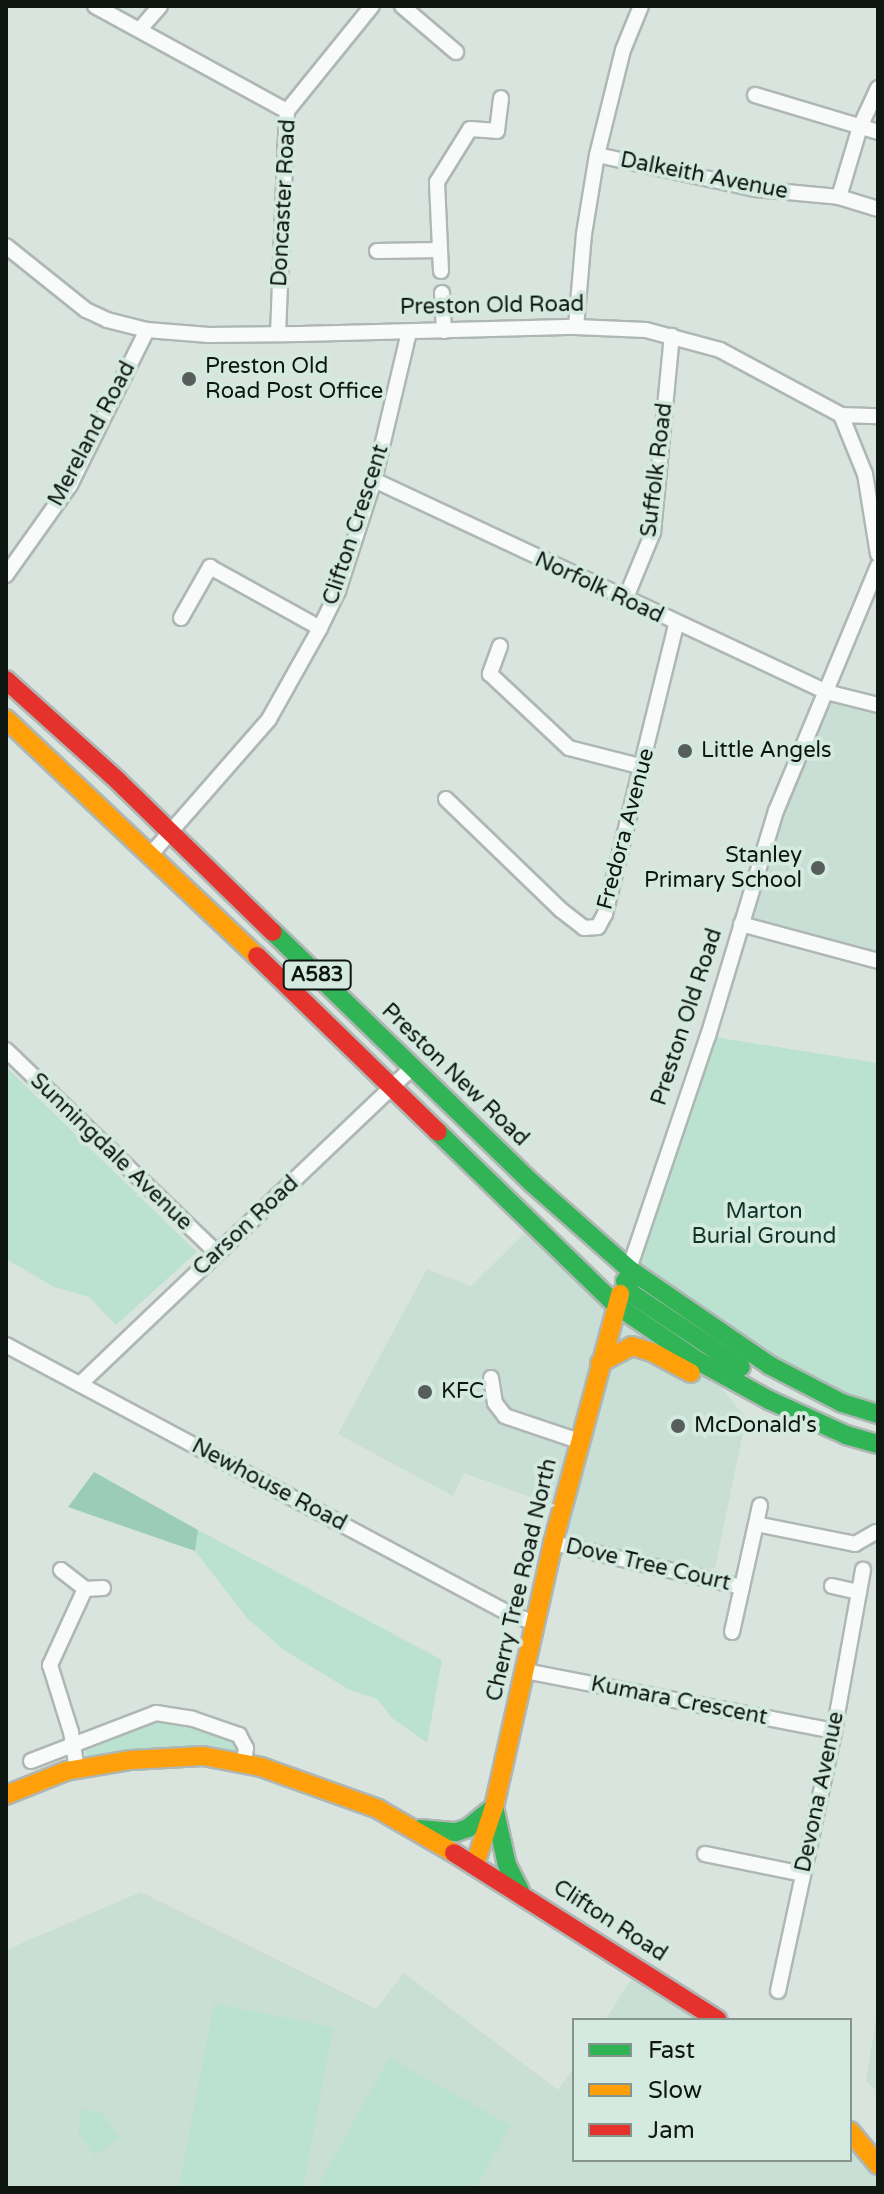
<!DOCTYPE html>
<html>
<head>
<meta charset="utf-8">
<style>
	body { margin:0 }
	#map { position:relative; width:884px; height:2194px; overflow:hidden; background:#d9e4df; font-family:"Varela Round",sans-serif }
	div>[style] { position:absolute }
	.built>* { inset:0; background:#c9ded5 }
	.green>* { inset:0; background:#bbe1d0 }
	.forest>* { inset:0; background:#9bccb8 }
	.roads { filter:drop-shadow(2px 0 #afb7b4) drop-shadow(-2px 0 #afb7b4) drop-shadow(0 2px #afb7b4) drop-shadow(0 -2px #afb7b4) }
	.street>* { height:14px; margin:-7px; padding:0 7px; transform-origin:7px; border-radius:7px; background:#f9fbfa }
	.fast>* { height:18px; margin:-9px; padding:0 9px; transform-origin:9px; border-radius:9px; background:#30b455 }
	.slow>* { height:18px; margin:-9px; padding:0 9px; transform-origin:9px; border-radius:9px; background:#ff9f0a }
	.jam>* { height:18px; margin:-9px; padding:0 9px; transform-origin:9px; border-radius:9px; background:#e5322d }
	.dots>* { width:22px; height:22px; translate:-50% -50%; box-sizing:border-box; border:4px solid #d4e9df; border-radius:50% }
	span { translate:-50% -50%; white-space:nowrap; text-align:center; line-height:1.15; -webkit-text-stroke:8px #d4e9df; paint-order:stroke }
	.shield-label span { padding:2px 6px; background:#d4e9df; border:2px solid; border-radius:6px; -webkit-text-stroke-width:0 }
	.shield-label { font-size:20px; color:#0e1612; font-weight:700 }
	.street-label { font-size:22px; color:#0e1612 }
	.poi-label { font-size:22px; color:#0e1612 }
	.left { translate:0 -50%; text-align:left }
	.right { translate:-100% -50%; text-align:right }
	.park-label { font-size:22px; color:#0f3427 }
	.frame { position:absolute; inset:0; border:8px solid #0e1612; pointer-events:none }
	.legend { position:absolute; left:572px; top:2018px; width:280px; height:144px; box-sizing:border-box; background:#d4e9df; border:2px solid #85958d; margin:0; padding:10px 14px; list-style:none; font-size:24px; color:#0e1612 }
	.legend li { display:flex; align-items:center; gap:16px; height:40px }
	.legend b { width:40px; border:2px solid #85958d }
</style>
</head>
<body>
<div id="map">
	<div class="built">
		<i style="clip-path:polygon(826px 692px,878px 705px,878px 961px,741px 924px)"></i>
		<i style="clip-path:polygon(533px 1225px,700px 1362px,746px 1418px,715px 1568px,665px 1571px,553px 1543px,561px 1508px,464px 1473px,453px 1496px,338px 1434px,427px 1269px,471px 1286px)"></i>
		<i style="clip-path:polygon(141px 1892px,376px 2009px,404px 1973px,558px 2090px,574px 2067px,574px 2160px,850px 2160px,850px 2131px,878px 2165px,878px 2188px,6px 2188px,6px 1950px)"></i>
		<i style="clip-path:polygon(639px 1968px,718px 2020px,605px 2020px)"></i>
		<i style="clip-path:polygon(878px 2007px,878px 2092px,866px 2081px)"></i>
	</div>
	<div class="green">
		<i style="clip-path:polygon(708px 1036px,878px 1063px,878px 1414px,863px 1411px,629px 1269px)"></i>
		<i style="clip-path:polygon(6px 1067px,197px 1252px,116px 1325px,89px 1297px,54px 1287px,6px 1259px)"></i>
		<i style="clip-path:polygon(198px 1530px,442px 1660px,427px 1743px,392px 1718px,377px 1699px,348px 1689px,284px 1650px,248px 1619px,195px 1551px)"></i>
		<i style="clip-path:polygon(157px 1718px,182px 1720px,235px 1739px,237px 1754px,86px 1759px,85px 1747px)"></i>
		<i style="clip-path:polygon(214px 2004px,333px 2027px,303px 2188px,179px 2188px)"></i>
		<i style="clip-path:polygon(389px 2058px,510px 2125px,476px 2188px,317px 2188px)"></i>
		<i style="clip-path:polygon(82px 2109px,102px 2113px,120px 2138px,95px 2156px,78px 2132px)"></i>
	</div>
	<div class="forest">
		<i style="clip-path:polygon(94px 1472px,198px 1530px,195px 1551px,68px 1507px)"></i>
	</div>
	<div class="roads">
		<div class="street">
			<i style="left:95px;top:6px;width:219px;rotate:28.7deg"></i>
			<i style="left:402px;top:6px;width:71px;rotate:40.4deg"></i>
			<i style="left:141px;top:28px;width:29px;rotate:-49deg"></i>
			<i style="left:755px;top:95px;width:128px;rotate:16.7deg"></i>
			<i style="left:597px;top:155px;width:162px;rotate:12.1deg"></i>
			<i style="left:755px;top:189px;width:84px;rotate:5.4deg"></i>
			<i style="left:839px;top:197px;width:73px;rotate:-73.3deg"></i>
			<i style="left:860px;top:127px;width:43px;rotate:-65.2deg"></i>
			<i style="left:839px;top:197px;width:41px;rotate:17.1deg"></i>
			<i style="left:6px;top:246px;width:102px;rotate:38.7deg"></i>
			<i style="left:86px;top:310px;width:23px;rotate:25deg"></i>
			<i style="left:107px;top:320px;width:41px;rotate:14deg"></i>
			<i style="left:147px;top:330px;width:62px;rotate:4.6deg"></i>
			<i style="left:209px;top:335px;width:92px;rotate:-0.6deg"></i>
			<i style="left:301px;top:334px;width:275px;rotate:-1.5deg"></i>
			<i style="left:576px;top:327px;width:70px;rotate:2.5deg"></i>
			<i style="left:646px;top:330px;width:77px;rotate:15.1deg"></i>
			<i style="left:720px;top:350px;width:137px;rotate:28.2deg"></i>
			<i style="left:841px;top:415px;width:64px;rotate:67.9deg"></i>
			<i style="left:865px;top:474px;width:81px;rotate:80.8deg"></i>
			<i style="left:377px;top:251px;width:63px;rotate:-0.9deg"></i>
			<i style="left:441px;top:271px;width:89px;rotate:-92.6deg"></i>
			<i style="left:437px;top:182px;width:62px;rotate:-58.1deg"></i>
			<i style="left:470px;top:129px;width:27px;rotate:4deg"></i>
			<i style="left:497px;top:131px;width:33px;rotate:-83deg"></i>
			<i style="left:442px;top:293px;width:38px;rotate:87deg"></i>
			<i style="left:576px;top:327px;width:93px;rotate:-85.1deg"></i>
			<i style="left:584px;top:234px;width:80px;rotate:-80.7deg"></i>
			<i style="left:597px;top:155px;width:108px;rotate:-76.1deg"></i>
			<i style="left:623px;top:50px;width:48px;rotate:-67.8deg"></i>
			<i style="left:278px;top:334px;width:223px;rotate:-87.7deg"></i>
			<i style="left:287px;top:111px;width:135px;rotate:-51deg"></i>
			<i style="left:841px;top:415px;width:37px;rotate:2deg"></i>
			<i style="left:374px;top:480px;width:499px;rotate:25.1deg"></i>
			<i style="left:826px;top:692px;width:54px;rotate:14deg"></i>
			<i style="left:6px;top:575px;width:110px;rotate:-54.6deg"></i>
			<i style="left:70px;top:485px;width:173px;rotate:-63.6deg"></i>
			<i style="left:625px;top:600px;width:74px;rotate:-67.6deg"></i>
			<i style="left:653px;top:532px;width:197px;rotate:-84.5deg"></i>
			<i style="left:181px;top:618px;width:59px;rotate:-60.4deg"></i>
			<i style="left:210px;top:567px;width:126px;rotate:29deg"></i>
			<i style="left:500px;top:646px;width:30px;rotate:110deg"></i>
			<i style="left:490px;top:674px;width:108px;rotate:43.1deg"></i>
			<i style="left:569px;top:748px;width:76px;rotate:14.4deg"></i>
			<i style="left:446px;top:799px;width:160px;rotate:44deg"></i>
			<i style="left:561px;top:910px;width:29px;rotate:38deg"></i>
			<i style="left:584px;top:928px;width:14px;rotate:-4deg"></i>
			<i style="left:598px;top:927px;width:15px;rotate:-62deg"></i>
			<i style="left:605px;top:914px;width:299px;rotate:-76.2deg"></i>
			<i style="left:151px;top:854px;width:179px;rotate:-48.8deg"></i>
			<i style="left:269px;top:719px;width:104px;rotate:-60.7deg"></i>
			<i style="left:320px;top:628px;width:41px;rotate:-64.1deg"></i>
			<i style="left:338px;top:591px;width:117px;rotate:-72deg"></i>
			<i style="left:374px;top:480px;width:152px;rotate:-76.7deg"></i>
			<i style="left:741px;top:924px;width:142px;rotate:15.1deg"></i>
			<i style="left:6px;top:1050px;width:293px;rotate:43.9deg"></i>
			<i style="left:629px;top:1269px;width:246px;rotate:-71.3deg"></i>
			<i style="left:708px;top:1036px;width:235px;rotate:-73.2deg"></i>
			<i style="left:776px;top:811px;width:265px;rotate:-67.4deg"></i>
			<i style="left:6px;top:1345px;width:567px;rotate:28.1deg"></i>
			<i style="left:506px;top:1612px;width:30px;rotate:21deg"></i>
			<i style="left:491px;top:1378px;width:25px;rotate:81deg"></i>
			<i style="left:495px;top:1403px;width:16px;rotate:52deg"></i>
			<i style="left:505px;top:1416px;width:78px;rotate:18.7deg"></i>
			<i style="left:80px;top:1384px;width:458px;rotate:-43.6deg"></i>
			<i style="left:756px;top:1524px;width:19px;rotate:-78deg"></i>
			<i style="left:553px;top:1543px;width:194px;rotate:13.1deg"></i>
			<i style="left:61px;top:1570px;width:31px;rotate:38deg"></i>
			<i style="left:85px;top:1589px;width:84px;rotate:114.7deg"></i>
			<i style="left:50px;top:1665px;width:70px;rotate:72.6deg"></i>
			<i style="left:71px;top:1732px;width:37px;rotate:81deg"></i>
			<i style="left:832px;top:1586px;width:28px;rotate:13deg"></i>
			<i style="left:85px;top:1589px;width:18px;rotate:-3deg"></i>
			<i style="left:732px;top:1632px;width:111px;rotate:-77.5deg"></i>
			<i style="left:756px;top:1524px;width:101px;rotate:11.4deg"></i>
			<i style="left:855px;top:1544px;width:24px;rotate:-30deg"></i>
			<i style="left:525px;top:1671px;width:315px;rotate:11deg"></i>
			<i style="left:31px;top:1761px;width:134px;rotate:-21deg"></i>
			<i style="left:156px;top:1713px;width:37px;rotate:9deg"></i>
			<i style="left:193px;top:1719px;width:49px;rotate:19.2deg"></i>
			<i style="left:239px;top:1735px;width:15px;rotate:62deg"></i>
			<i style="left:246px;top:1748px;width:14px;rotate:98deg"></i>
			<i style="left:705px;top:1854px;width:100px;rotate:11.5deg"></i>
			<i style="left:778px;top:1991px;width:266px;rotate:-77.8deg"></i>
			<i style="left:834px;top:1731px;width:164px;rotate:-79.8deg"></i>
		</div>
		<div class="fast">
			<i style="left:273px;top:932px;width:362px;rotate:44.1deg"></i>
			<i style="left:533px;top:1184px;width:128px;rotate:41.5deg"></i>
			<i style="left:629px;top:1269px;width:170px;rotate:34.4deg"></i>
			<i style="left:769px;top:1365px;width:82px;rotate:27.5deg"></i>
			<i style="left:842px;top:1403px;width:38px;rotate:17deg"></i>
			<i style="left:438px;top:1132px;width:248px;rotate:44.2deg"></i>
			<i style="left:616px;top:1305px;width:102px;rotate:34.2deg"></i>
			<i style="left:700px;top:1362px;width:79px;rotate:28.8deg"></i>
			<i style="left:769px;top:1400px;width:85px;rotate:24.4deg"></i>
			<i style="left:846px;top:1435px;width:33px;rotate:16deg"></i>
			<i style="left:625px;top:1281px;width:15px;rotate:62deg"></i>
			<i style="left:632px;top:1294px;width:131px;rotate:33.8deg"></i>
			<i style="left:420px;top:1829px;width:36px;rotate:5deg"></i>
			<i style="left:456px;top:1832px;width:13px;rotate:-18deg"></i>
			<i style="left:468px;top:1828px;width:33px;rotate:-39deg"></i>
			<i style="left:494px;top:1807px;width:59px;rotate:77.4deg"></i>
			<i style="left:507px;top:1865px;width:29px;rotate:63deg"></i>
		</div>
		<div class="slow">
			<i style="left:6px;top:719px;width:345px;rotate:43.4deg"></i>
			<i style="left:600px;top:1363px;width:36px;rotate:-28deg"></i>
			<i style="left:632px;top:1346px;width:21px;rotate:17deg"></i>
			<i style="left:652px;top:1352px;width:44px;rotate:28.3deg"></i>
			<i style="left:6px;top:1795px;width:65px;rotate:-21.8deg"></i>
			<i style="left:66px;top:1771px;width:66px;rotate:-9.6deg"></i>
			<i style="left:131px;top:1760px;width:72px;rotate:-3.2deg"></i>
			<i style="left:203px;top:1756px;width:59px;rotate:10.7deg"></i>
			<i style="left:261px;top:1767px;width:124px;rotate:19.7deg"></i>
			<i style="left:378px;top:1809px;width:88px;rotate:30.1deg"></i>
			<i style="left:475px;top:1864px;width:60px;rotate:-71.6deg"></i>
			<i style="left:494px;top:1807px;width:271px;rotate:-77.4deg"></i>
			<i style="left:553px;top:1543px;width:258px;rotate:-74.9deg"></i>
			<i style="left:850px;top:2131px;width:44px;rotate:50.5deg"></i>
		</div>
		<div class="jam">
			<i style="left:6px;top:680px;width:151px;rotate:42deg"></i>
			<i style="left:118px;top:781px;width:216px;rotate:44.3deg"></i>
			<i style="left:257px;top:956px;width:252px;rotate:44.2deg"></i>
			<i style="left:454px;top:1853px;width:312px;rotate:32.3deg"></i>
		</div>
	</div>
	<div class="dots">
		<i style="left:189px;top:379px;background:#555e5a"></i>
		<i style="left:685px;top:751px;background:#555e5a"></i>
		<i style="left:818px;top:868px;background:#555e5a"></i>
		<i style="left:425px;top:1392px;background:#555e5a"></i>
		<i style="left:678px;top:1426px;background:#555e5a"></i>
	</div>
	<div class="shield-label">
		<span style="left:317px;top:975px">A583</span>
	</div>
	<div class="street-label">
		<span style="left:704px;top:176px;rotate:11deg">Dalkeith Avenue</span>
		<span style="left:284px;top:203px;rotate:-87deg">Doncaster Road</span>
		<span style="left:492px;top:306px;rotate:-1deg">Preston Old Road</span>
		<span style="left:92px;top:434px;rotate:-62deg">Mereland Road</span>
		<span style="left:657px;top:470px;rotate:-83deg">Suffolk Road</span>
		<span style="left:356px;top:525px;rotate:-72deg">Clifton Crescent</span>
		<span style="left:599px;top:588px;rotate:25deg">Norfolk Road</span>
		<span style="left:626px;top:829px;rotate:-75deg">Fredora Avenue</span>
		<span style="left:687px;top:1017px;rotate:-72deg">Preston Old Road</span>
		<span style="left:455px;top:1075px;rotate:44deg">Preston New Road</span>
		<span style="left:111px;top:1152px;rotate:44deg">Sunningdale Avenue</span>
		<span style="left:246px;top:1226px;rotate:-43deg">Carson Road</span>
		<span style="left:269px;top:1485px;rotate:28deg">Newhouse Road</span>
		<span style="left:648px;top:1565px;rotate:13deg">Dove Tree Court</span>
		<span style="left:522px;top:1580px;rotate:-77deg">Cherry Tree Road North</span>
		<span style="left:679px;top:1701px;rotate:11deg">Kumara Crescent</span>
		<span style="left:820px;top:1792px;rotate:-78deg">Devona Avenue</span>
		<span style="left:610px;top:1921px;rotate:33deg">Clifton Road</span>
	</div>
	<div class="poi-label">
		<span class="left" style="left:205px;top:379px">Preston Old<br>Road Post Office</span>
		<span class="left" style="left:701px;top:751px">Little Angels</span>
		<span class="right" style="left:802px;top:868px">Stanley<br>Primary School</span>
		<span class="left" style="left:441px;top:1392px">KFC</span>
		<span class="left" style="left:694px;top:1426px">McDonald's</span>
	</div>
	<div class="park-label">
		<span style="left:764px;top:1224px">Marton<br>Burial Ground</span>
	</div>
	<div class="frame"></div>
	<ul class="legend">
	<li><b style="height:10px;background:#30b455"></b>Fast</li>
	<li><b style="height:10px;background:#ff9f0a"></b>Slow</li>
	<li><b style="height:10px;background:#e5322d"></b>Jam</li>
	</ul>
</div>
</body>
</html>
